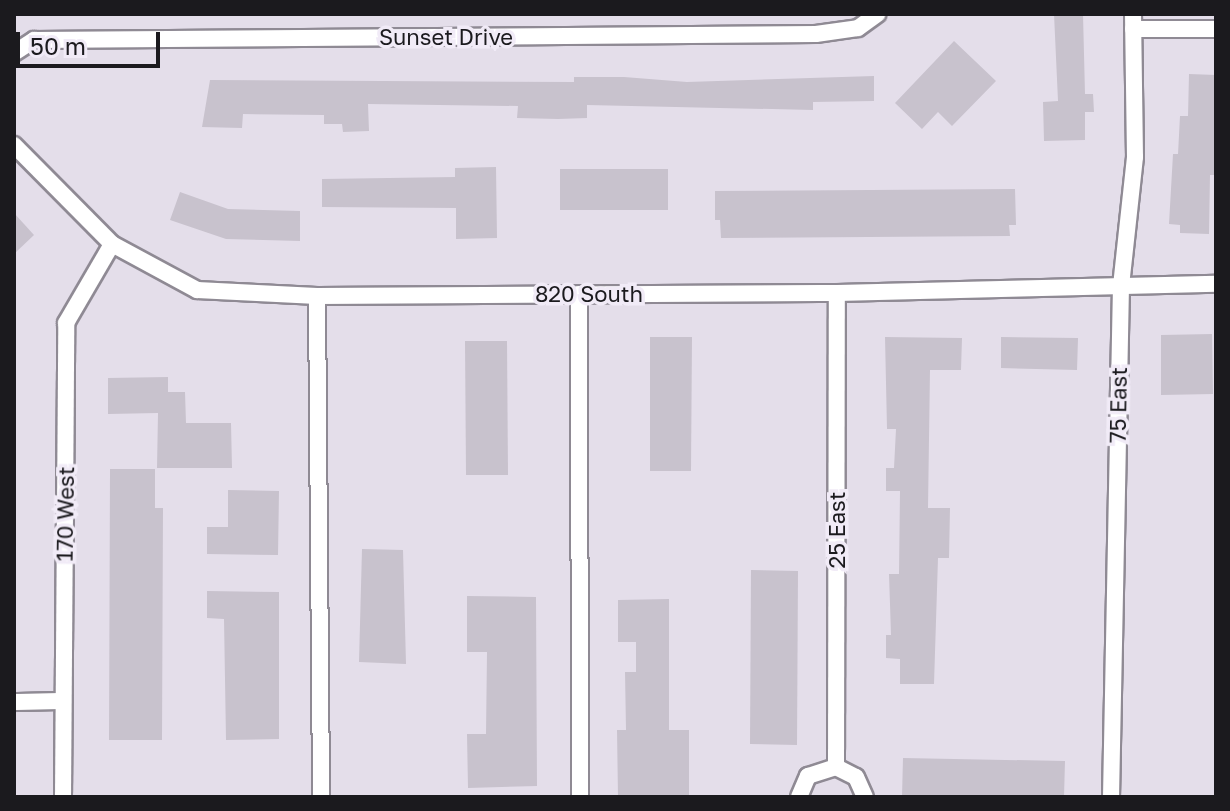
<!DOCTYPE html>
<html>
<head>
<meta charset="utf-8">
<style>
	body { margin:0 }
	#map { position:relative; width:1230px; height:811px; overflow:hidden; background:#e4deea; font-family:"Golos Text",sans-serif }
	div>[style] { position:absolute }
	.building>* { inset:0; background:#c8c2cd }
	.roads { filter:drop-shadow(2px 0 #8f8a94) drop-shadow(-2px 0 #8f8a94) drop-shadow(0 2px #8f8a94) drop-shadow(0 -2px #8f8a94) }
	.minor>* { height:16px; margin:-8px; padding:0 8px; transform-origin:8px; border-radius:8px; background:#fff }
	span { translate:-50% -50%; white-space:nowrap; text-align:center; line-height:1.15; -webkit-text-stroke:7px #f1ebf7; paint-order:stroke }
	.street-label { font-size:22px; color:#1b1a1e }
	.frame { position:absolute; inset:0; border:16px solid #1b1a1e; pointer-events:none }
	.scale { position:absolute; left:16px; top:32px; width:144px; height:36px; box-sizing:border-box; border:4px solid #1b1a1e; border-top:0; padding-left:10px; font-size:24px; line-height:28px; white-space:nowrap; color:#1b1a1e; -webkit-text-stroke:6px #f1ebf7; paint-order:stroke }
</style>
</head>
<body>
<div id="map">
	<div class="building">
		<i style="clip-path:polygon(1054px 14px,1083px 14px,1085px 94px,1093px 94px,1094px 112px,1085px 112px,1085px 140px,1044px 141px,1043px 102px,1058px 101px)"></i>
		<i style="clip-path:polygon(954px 41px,996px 81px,952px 126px,938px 112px,922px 129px,895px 103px)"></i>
		<i style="clip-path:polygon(1189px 74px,1216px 75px,1216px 175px,1210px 175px,1209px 234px,1180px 233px,1180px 225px,1169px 224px,1173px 154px,1178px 154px,1180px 116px,1188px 116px)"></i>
		<i style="clip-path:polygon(874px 76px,874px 101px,813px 102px,813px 110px,587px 105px,587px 118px,558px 119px,517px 118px,518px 106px,368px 104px,369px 131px,343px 132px,342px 124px,324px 124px,324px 115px,243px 114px,242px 128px,202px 127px,210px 80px,574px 82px,574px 77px,624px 77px,687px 82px)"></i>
		<i style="clip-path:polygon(496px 167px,497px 238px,456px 239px,456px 208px,322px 207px,322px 179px,455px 177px,455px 168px)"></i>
		<i style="clip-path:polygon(560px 169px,668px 169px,668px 210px,560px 210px)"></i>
		<i style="clip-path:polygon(1015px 189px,1016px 225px,1009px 225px,1010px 236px,721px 238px,720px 220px,715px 220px,715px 191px)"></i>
		<i style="clip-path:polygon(180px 192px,228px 209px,300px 211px,300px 241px,226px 239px,170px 220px)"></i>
		<i style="clip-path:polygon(14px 213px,34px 235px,14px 254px)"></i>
		<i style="clip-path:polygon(1212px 334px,1213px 394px,1161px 395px,1161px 335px)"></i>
		<i style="clip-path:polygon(650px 337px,692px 337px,691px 471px,650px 471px)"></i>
		<i style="clip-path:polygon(885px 337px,962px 338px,961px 370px,930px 370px,928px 508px,950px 508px,949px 558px,938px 558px,934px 684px,900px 684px,900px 659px,886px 658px,886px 635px,891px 635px,889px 574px,899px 574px,900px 491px,886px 491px,886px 468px,894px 468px,896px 429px,887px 429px)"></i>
		<i style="clip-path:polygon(1001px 337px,1078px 338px,1077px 370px,1001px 368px)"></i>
		<i style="clip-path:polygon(465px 341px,507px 341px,508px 475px,466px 475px)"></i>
		<i style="clip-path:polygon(168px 377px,168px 392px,185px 392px,186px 423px,231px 423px,232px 468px,157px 468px,158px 413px,108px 414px,108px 378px)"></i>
		<i style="clip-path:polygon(110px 469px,155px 469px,155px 508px,163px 508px,162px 740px,109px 740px)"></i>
		<i style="clip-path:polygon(228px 490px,279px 491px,278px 555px,207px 554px,207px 527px,228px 527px)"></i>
		<i style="clip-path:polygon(362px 549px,403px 550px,406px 664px,359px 662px)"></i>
		<i style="clip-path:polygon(751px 570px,798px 571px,797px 745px,750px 744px)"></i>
		<i style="clip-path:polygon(207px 591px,279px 592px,279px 739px,226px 740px,224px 619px,207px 618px)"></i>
		<i style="clip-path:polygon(467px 596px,536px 597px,537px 786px,468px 788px,467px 734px,486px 734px,487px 652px,467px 652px)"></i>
		<i style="clip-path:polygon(669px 599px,669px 730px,689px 730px,689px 797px,618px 797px,617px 730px,626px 730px,625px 672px,636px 672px,636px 642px,618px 642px,618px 600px)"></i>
		<i style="clip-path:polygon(903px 758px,1065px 761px,1064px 797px,902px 797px)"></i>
	</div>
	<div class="roads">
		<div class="minor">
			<i style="left:1133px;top:29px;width:83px"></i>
			<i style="left:14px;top:53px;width:24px;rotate:-33deg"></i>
			<i style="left:34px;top:40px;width:782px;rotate:-0.44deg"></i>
			<i style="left:816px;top:34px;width:42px;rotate:-8.1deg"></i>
			<i style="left:858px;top:28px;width:24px;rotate:-36deg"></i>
			<i style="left:14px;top:145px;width:139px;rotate:45.3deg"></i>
			<i style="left:112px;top:244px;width:97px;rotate:28.4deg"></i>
			<i style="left:197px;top:290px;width:120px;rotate:2.9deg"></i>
			<i style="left:317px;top:296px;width:520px;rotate:-0.33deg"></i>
			<i style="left:837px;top:293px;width:379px;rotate:-1.4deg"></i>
			<i style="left:579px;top:294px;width:503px;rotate:89.89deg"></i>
			<i style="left:317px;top:296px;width:501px;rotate:89.54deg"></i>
			<i style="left:14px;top:702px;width:49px;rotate:-1.2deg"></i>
			<i style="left:836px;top:767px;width:474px;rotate:-89.9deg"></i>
			<i style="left:63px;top:797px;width:474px;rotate:-89.6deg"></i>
			<i style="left:66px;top:323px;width:91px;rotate:-59.8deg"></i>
			<i style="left:799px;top:797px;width:23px;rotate:-67deg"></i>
			<i style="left:808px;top:776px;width:29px;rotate:-18deg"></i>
			<i style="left:836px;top:767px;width:22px;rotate:27deg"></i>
			<i style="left:856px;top:777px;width:22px;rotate:66deg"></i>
			<i style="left:1111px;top:797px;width:511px;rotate:-88.88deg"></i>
			<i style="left:1121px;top:286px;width:130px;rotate:-83.8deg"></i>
			<i style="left:1135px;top:157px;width:143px;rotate:-90.8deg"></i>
		</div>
	</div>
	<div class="street-label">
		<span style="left:446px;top:37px">Sunset Drive</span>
		<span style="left:589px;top:294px">820 South</span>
		<span style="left:1118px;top:405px;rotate:-89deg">75 East</span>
		<span style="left:65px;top:514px;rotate:-89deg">170 West</span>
		<span style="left:837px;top:530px;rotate:-90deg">25 East</span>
	</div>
	<div class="frame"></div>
	<div class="scale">50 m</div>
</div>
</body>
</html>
